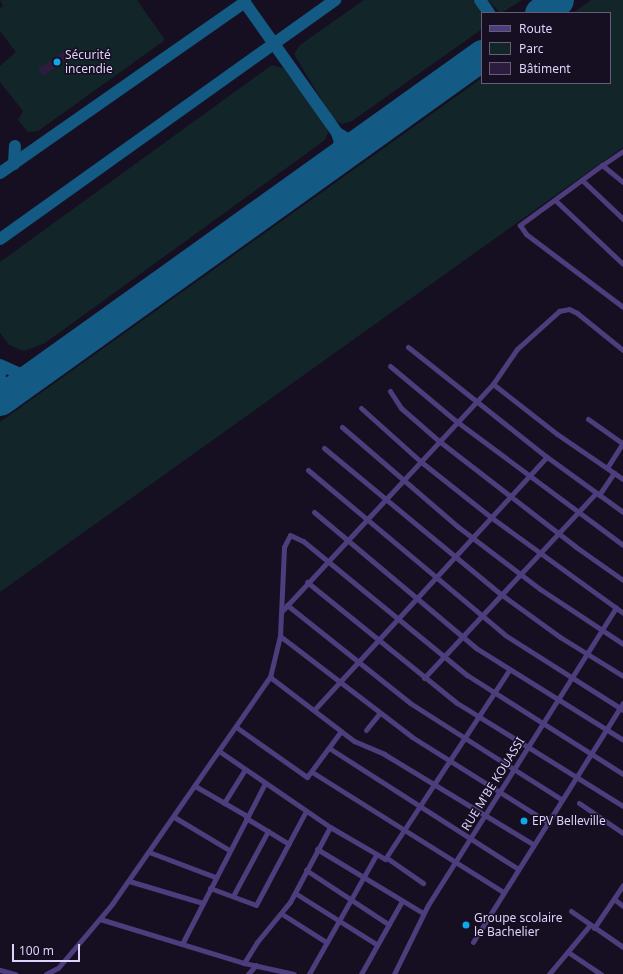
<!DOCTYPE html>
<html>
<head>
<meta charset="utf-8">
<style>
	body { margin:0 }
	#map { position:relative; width:623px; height:974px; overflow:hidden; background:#160f21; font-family:"Noto Sans",sans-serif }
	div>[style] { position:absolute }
	.green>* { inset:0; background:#12262a }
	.taxiway>* { height:12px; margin:-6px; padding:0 6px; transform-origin:6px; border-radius:6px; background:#135b85 }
	.runway>* { height:31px; margin:-15.5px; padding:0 15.5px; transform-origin:15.5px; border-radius:15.5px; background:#135b85 }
	.building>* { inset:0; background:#2b1c40 }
	.street>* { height:5px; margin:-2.5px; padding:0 2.5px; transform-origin:2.5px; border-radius:2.5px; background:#4d3d7c }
	.dots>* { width:11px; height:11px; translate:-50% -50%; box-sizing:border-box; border:2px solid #160f21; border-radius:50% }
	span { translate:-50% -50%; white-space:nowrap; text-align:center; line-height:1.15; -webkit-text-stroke:3px #160f21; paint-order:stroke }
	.poi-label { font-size:12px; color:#dfd2fc }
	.left { translate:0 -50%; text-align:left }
	.street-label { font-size:12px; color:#dfd2fc }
	.legend { position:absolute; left:481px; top:12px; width:130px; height:72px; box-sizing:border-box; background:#160f21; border:1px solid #665d79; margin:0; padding:5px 7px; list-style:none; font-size:12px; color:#dfd2fc }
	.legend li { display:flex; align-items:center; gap:8px; height:20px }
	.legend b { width:20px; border:1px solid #665d79 }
	.scale { position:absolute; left:12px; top:944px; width:68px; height:18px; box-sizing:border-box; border:2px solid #dfd2fc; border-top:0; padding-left:5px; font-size:12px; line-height:14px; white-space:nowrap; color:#dfd2fc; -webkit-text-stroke:3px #160f21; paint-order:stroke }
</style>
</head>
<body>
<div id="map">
	<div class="green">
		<i style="clip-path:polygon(0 0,137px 0,165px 40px,38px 131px,28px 132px,18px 120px,23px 111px,0 82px,0 66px,16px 52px,0 31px,0 8px,3px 6px)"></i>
		<i style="clip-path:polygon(364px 0,473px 0,483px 13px,482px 29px,352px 121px,342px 124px,333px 119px,294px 54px,300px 45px)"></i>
		<i style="clip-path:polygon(487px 0,522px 0,501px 13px)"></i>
		<i style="clip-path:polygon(591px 0,623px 0,623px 147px,0 592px,0 422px,482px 78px,482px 83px,610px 83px,610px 13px,573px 13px)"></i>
		<i style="clip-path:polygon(272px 65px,283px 68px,326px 124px,328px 133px,325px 140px,45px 343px,24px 351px,9px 345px,0 333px,0 262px)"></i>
	</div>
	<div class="taxiway">
		<i style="left:243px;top:0;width:163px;rotate:54.7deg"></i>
		<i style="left:337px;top:133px;width:9px;rotate:72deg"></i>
		<i style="left:340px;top:142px;width:19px;rotate:106deg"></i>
		<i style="left:480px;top:0;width:16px;rotate:55deg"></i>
		<i style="left:337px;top:133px;width:16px;rotate:30deg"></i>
		<i style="left:351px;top:141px;width:14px;rotate:-8deg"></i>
		<i style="left:14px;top:164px;width:18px;rotate:-87deg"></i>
		<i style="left:0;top:173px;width:299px;rotate:-34.9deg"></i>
		<i style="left:0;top:239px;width:412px;rotate:-35.5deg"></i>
		<i style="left:0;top:365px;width:22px;rotate:24deg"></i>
		<i style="left:20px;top:374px;width:24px;rotate:-12deg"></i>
		<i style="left:0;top:372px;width:16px;rotate:90deg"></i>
	</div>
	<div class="runway">
		<i style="left:540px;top:13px;width:22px;rotate:-36deg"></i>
		<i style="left:0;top:400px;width:593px;rotate:-35.59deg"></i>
	</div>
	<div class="building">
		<i style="clip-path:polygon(67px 49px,72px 57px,43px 76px,38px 69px)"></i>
	</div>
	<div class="street">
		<i style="left:623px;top:151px;width:25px;rotate:146deg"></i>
		<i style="left:602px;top:165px;width:27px;rotate:39deg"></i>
		<i style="left:602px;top:165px;width:102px;rotate:143.8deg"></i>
		<i style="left:520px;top:225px;width:11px;rotate:56deg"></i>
		<i style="left:526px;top:234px;width:121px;rotate:37deg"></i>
		<i style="left:582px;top:180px;width:57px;rotate:43.6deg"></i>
		<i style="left:555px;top:200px;width:93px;rotate:43.3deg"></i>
		<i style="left:408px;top:347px;width:177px;rotate:38.4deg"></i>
		<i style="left:547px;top:457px;width:94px;rotate:35.9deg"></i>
		<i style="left:390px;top:366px;width:86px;rotate:39.8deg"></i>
		<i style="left:456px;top:421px;width:208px;rotate:36.6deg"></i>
		<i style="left:493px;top:384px;width:81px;rotate:38deg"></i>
		<i style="left:557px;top:434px;width:80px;rotate:34.3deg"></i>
		<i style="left:390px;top:391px;width:20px;rotate:57deg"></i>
		<i style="left:401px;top:408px;width:50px;rotate:41deg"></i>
		<i style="left:439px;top:441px;width:173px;rotate:37.7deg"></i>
		<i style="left:576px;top:547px;width:57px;rotate:35.1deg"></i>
		<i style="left:361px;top:408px;width:79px;rotate:41.9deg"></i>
		<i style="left:420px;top:461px;width:92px;rotate:38.4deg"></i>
		<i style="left:492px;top:518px;width:162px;rotate:35.9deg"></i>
		<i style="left:588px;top:419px;width:42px;rotate:35.2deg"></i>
		<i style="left:342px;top:427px;width:152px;rotate:40.7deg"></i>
		<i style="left:457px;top:526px;width:104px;rotate:37.2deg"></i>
		<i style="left:540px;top:589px;width:100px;rotate:33.5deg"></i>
		<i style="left:324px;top:448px;width:231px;rotate:39.6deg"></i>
		<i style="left:502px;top:595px;width:72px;rotate:35.9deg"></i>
		<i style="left:560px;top:637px;width:74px;rotate:31.8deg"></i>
		<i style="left:607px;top:468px;width:31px;rotate:-58deg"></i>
		<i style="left:308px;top:470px;width:257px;rotate:39.9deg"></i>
		<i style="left:505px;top:635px;width:140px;rotate:32.4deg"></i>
		<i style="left:599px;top:495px;width:27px;rotate:-56deg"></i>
		<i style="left:314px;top:512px;width:212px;rotate:40deg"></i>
		<i style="left:476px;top:648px;width:173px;rotate:32deg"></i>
		<i style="left:307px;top:582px;width:193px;rotate:38.9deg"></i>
		<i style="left:457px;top:703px;width:195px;rotate:31.8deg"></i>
		<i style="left:287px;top:605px;width:157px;rotate:38.5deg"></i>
		<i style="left:410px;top:703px;width:180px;rotate:32.5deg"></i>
		<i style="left:282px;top:611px;width:310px;rotate:-47.1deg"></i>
		<i style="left:493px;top:384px;width:42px;rotate:-55.6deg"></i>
		<i style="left:517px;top:349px;width:57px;rotate:-42.1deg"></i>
		<i style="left:559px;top:311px;width:10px;rotate:-11deg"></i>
		<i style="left:569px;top:309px;width:9px;rotate:27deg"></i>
		<i style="left:577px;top:313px;width:59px;rotate:38.8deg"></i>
		<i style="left:280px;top:636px;width:166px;rotate:37.4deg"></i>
		<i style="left:412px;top:737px;width:162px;rotate:32.1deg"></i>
		<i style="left:270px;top:677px;width:106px;rotate:37.3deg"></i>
		<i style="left:354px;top:741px;width:33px;rotate:23deg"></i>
		<i style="left:384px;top:754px;width:175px;rotate:31.2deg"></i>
		<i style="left:424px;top:678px;width:253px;rotate:-47.1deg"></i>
		<i style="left:314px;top:710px;width:344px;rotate:-47.4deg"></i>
		<i style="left:236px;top:727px;width:87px;rotate:35.2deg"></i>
		<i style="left:307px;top:777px;width:57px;rotate:-53.5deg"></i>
		<i style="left:366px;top:730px;width:22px;rotate:-51deg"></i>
		<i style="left:329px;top:748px;width:224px;rotate:32.6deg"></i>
		<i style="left:219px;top:751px;width:135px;rotate:34.4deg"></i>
		<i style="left:330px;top:827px;width:64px;rotate:30.2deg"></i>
		<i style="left:385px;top:859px;width:226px;rotate:-56.7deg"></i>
		<i style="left:312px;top:772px;width:226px;rotate:32.1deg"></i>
		<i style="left:195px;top:786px;width:60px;rotate:30deg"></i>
		<i style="left:224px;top:803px;width:40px;rotate:-58deg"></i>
		<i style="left:579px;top:803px;width:53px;rotate:34.3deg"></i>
		<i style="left:174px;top:817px;width:64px;rotate:31deg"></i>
		<i style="left:246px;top:818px;width:50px;rotate:31.2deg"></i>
		<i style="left:317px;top:849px;width:124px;rotate:31.1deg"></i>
		<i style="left:149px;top:852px;width:71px;rotate:20.7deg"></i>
		<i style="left:387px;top:858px;width:44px;rotate:34.8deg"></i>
		<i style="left:306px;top:870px;width:98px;rotate:33.4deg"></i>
		<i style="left:129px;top:881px;width:77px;rotate:16.6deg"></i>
		<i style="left:210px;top:888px;width:49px;rotate:20.3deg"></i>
		<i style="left:256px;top:905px;width:106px;rotate:-62deg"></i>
		<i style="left:295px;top:893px;width:96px;rotate:32.2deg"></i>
		<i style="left:233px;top:896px;width:74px;rotate:-61.7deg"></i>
		<i style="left:614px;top:899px;width:11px;rotate:38deg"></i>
		<i style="left:571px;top:911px;width:63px;rotate:34.7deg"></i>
		<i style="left:282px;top:914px;width:52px;rotate:32.5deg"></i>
		<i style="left:100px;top:919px;width:151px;rotate:17deg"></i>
		<i style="left:244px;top:963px;width:51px;rotate:12.4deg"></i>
		<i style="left:594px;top:928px;width:52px;rotate:-56deg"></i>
		<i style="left:473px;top:942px;width:282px;rotate:-57.9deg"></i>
		<i style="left:182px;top:944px;width:181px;rotate:-62.7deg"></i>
		<i style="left:568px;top:952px;width:40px;rotate:34deg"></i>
		<i style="left:244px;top:963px;width:25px;rotate:-58deg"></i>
		<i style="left:257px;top:942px;width:52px;rotate:-50.5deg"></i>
		<i style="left:290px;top:902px;width:85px;rotate:-61.9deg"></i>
		<i style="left:0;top:970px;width:16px;rotate:15deg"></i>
		<i style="left:46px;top:974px;width:13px;rotate:-27deg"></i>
		<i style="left:58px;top:968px;width:84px;rotate:-49.8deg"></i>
		<i style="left:112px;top:904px;width:277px;rotate:-55.2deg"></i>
		<i style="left:270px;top:677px;width:42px;rotate:-76.3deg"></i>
		<i style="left:280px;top:636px;width:89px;rotate:-87.4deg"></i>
		<i style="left:284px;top:547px;width:13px;rotate:-63deg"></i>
		<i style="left:290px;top:535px;width:14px;rotate:25deg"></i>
		<i style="left:303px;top:541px;width:212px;rotate:39.3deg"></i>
		<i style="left:467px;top:675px;width:185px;rotate:32.4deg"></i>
		<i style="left:248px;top:974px;width:12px;rotate:-48deg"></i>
		<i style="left:309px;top:974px;width:137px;rotate:-60.6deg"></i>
		<i style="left:361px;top:974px;width:84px;rotate:-60.7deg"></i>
		<i style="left:394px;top:974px;width:77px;rotate:-63.8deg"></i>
		<i style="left:428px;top:905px;width:352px;rotate:-57.7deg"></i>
		<i style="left:549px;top:974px;width:64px;rotate:-50.1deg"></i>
	</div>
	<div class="dots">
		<i style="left:57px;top:62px;background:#10a7e9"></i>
		<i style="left:524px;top:821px;background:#10a7e9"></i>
		<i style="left:466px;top:925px;background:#10a7e9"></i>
	</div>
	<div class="poi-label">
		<span class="left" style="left:65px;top:62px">Sécurité<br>incendie</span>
		<span class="left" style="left:532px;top:821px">EPV Belleville</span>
		<span class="left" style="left:474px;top:925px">Groupe scolaire<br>le Bachelier</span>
	</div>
	<div class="street-label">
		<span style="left:493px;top:784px;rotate:-58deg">RUE M'BE KOUASSI</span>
	</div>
	<ul class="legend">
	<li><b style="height:5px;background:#4d3d7c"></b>Route</li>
	<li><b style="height:11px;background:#12262a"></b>Parc</li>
	<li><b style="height:11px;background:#2b1c40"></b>Bâtiment</li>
	</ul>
	<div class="scale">100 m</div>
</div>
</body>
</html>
